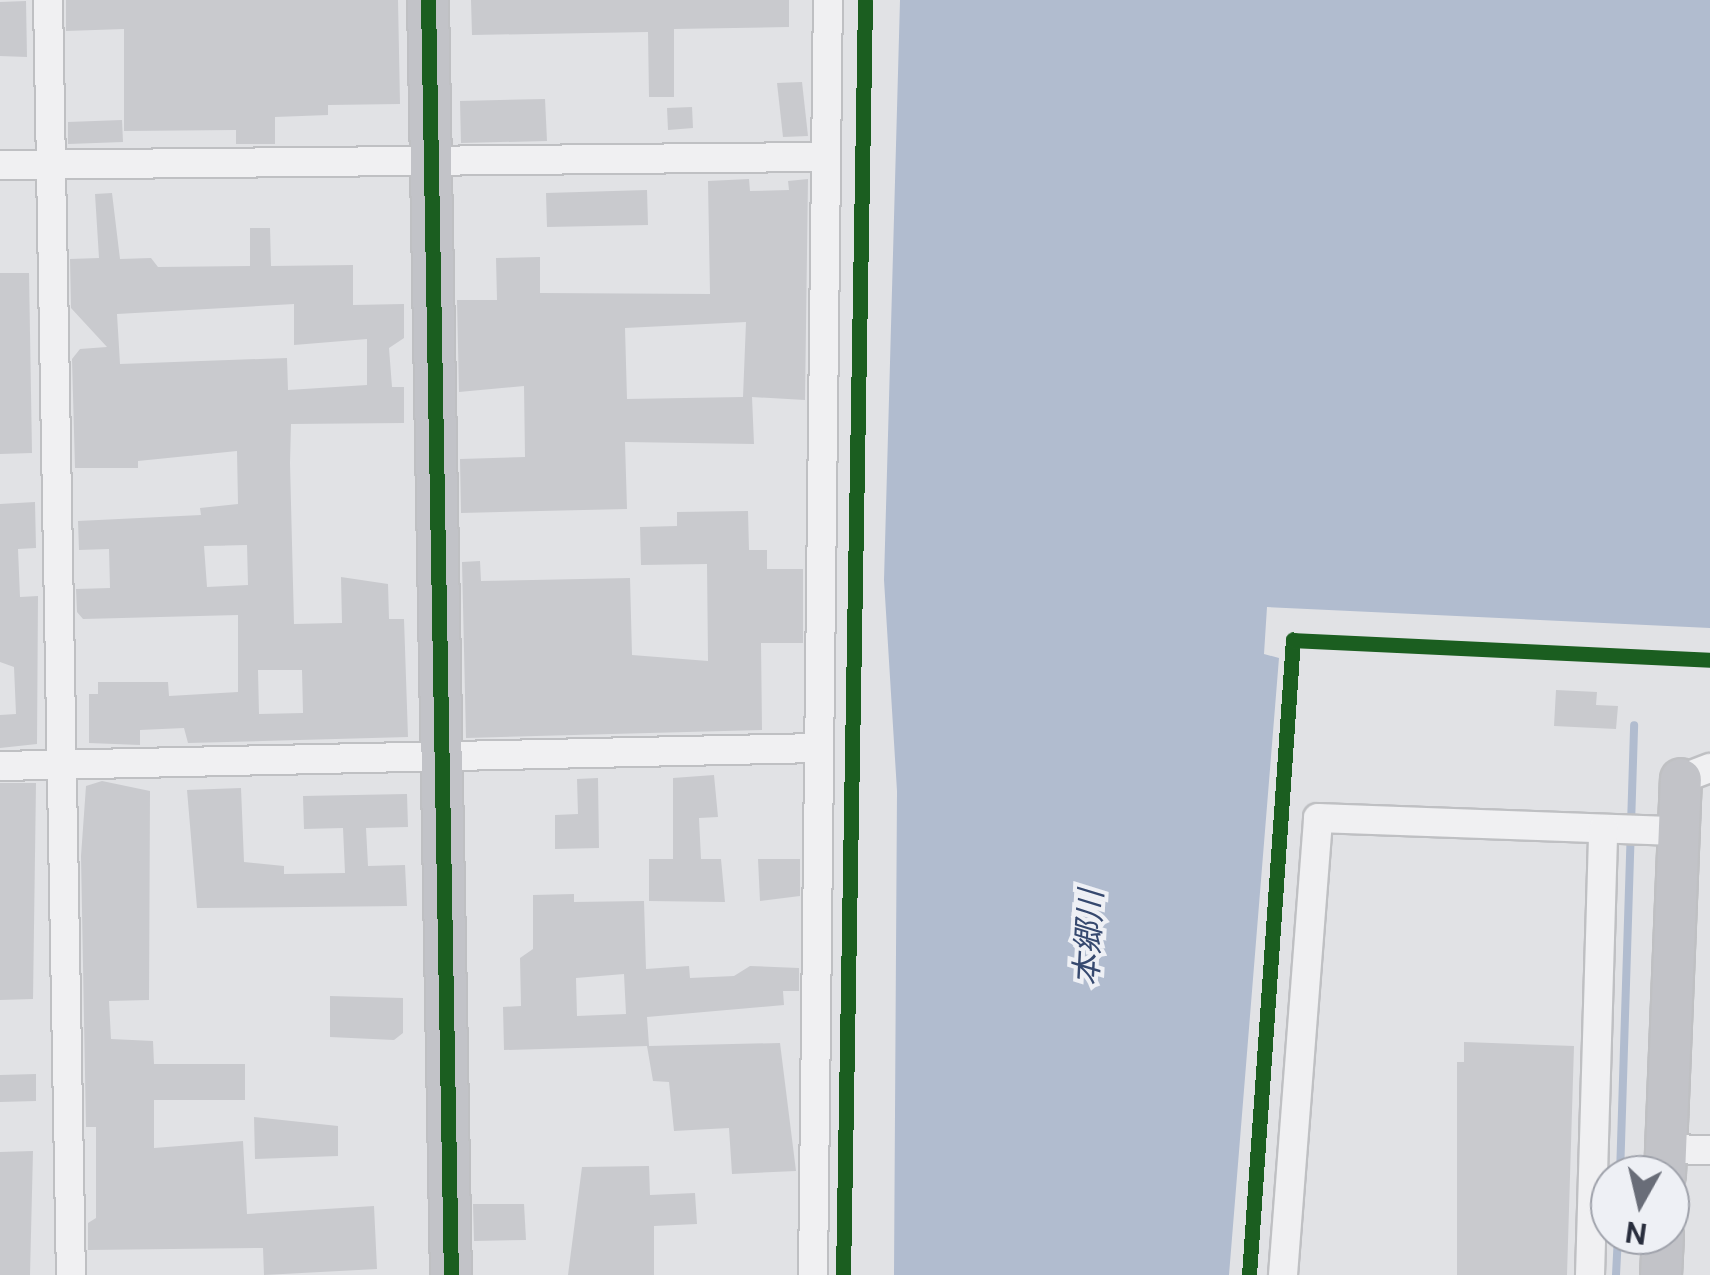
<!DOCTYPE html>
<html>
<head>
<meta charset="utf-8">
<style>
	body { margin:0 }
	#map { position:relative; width:1710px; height:1275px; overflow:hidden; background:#e1e2e5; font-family:"Public Sans","Noto Sans JP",sans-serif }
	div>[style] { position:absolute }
	.water>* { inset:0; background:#b1bccf }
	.stream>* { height:8px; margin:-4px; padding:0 4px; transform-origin:4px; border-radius:4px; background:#b1bccf }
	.building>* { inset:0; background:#c9cace }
	.roads { filter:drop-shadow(2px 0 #bfc0c3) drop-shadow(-2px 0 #bfc0c3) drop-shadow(0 2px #bfc0c3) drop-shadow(0 -2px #bfc0c3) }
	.street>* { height:28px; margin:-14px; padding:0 14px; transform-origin:14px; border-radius:14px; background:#f0f0f2 }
	.secondary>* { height:40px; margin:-20px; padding:0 20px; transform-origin:20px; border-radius:20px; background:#c2c3c8 }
	.cycleway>* { height:15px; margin:-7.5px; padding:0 7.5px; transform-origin:7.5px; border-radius:7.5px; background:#1b5e20 }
	span { translate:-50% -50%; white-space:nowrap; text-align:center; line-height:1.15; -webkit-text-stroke:8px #eef0f5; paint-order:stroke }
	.water-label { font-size:32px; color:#36496f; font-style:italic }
	.north { position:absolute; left:1590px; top:1155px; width:100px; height:100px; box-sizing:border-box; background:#eef0f5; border:2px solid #9fa2ab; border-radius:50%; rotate:188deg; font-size:28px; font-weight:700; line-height:40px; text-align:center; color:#292e3d }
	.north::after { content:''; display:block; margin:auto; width:35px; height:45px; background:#696d78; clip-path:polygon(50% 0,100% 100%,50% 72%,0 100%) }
</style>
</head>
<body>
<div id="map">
	<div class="water">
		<i style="clip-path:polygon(900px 0,1710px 0,1710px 628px,1267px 607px,1264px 654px,1279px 658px,1229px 1275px,894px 1275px,897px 791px,884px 580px)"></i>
	</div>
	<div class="stream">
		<i style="left:1620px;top:1175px;width:450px;rotate:-88.2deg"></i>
		<i style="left:1616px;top:1275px;width:40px;rotate:-87.1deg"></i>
	</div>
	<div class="building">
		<i style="clip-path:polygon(66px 0,398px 0,400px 104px,328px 105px,328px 115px,275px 117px,275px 144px,236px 144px,236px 130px,124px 131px,124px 29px,66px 31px)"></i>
		<i style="clip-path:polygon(471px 0,789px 0,789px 27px,674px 29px,674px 97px,649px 97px,648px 32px,472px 35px)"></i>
		<i style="clip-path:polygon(26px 1px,27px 57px,0 56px,0 2px)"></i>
		<i style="clip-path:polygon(802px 82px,808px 136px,783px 137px,777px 83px)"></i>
		<i style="clip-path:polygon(545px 99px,547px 141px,461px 143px,460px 101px)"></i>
		<i style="clip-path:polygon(692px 107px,693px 128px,668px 130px,667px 108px)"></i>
		<i style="clip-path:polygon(122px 120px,123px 142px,68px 144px,68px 122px)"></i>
		<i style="clip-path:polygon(evenodd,749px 179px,750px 191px,789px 190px,788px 181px,808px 179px,805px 400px,752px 397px,754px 444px,625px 442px,627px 509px,461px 513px,460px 459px,525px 457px,524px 386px,459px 392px,457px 300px,497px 300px,496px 258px,540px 257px,540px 293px,710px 294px,708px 181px,749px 179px,746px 322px,743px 397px,627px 399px,625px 328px,746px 322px)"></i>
		<i style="clip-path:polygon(647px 190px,648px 225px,547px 227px,546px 193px)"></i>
		<i style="clip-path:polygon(evenodd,112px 193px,120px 259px,151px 258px,158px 267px,250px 266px,250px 228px,270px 228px,271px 266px,353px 265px,353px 305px,404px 304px,404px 338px,389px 348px,392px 387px,404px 387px,404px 423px,291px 424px,290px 463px,294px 624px,342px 623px,341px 577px,388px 584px,389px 619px,404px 619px,408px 737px,188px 743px,184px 728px,140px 730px,140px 745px,89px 743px,89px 694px,98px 694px,98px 682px,168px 682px,169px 696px,238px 692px,238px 615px,83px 619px,77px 612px,76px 589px,110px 588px,109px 549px,79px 550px,78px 521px,201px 515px,200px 508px,238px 504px,237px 451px,138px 461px,138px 468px,75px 468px,72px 359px,80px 349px,107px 347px,71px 308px,70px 259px,99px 258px,95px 194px,112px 193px,294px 304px,294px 345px,367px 339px,367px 385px,288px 390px,287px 358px,120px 364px,117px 314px,294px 304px,112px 193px,247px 545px,248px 585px,207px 587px,204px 546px,247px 545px,112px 193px,258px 670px,302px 670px,303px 713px,259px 714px,258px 670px)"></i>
		<i style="clip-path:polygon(0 273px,29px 273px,32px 453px,0 454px)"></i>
		<i style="clip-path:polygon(35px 502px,36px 548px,18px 549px,20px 597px,38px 596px,37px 744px,0 748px,0 715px,16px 714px,14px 667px,0 662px,0 504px)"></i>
		<i style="clip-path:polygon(748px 511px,749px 550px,767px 550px,767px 569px,803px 569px,803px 643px,761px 643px,762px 730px,466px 738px,462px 562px,480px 561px,481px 581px,630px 578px,632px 655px,708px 661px,707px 564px,641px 565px,640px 527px,677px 526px,677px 512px)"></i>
		<i style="clip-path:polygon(1556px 690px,1597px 692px,1596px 705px,1618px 706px,1616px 729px,1554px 726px)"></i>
		<i style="clip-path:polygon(714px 775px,718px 817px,699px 818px,701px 859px,721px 859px,725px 902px,649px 901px,649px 859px,673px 859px,673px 778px)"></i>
		<i style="clip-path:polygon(598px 778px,599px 848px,555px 849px,555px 815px,578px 814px,577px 779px)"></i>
		<i style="clip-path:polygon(102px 781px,150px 791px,149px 1000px,109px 1001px,111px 1039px,153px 1041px,154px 1064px,245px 1064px,245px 1100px,154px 1100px,154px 1148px,243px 1141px,247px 1214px,374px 1206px,377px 1269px,264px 1275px,263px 1248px,88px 1250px,88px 1223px,96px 1218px,96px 1127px,86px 1127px,81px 856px,86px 786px)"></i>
		<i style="clip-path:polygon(0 783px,36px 783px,33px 999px,0 1000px)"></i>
		<i style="clip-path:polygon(241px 788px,244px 862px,284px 866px,284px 874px,345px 873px,343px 828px,304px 829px,303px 796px,407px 794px,408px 827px,366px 828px,368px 866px,405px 865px,407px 906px,197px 908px,187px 790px)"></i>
		<i style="clip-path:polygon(758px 859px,800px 859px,800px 896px,760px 901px)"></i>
		<i style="clip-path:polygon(evenodd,574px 894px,574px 902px,644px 901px,646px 969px,689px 966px,690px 978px,734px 976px,750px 966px,799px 968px,799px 991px,783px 991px,784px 1005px,647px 1017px,649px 1046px,780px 1043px,796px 1171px,732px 1174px,729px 1128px,674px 1131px,669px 1082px,653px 1081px,647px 1046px,504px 1050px,503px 1007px,521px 1006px,520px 958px,533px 949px,533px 895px,574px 894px,624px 974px,626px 1014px,577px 1016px,576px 978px,624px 974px)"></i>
		<i style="clip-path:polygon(330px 996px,403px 998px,403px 1033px,394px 1040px,330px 1037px)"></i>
		<i style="clip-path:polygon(1464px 1042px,1574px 1046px,1567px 1275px,1457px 1275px,1457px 1062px,1464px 1062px)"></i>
		<i style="clip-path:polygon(36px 1074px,36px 1101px,0 1102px,0 1075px)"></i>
		<i style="clip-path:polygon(254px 1117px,338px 1126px,338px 1156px,255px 1159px)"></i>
		<i style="clip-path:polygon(33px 1151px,30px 1275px,0 1275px,0 1152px)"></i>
		<i style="clip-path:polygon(649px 1166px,650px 1195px,695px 1193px,697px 1224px,654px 1226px,654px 1275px,568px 1275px,582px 1167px)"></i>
		<i style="clip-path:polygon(473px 1204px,524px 1204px,526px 1240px,474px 1241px)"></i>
	</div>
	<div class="roads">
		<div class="street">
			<i style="left:48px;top:0;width:1275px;rotate:88.97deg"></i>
			<i style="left:0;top:165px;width:824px;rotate:-0.56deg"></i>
			<i style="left:0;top:766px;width:818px;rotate:-1.26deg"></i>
			<i style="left:1681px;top:779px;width:31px;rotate:-21deg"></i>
			<i style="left:1666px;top:1149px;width:44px;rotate:1.3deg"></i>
			<i style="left:813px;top:1275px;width:1275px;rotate:-89.33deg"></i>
			<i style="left:1283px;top:1275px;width:458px;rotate:-85.6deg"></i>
			<i style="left:1318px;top:818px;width:358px;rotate:2.1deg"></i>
			<i style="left:1590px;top:1275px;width:446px;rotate:-88.3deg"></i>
		</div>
		<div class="secondary">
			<i style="left:428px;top:0;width:1275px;rotate:88.97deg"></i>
			<i style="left:1665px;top:1175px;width:396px;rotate:-87.7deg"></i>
			<i style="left:1661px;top:1275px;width:40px;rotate:-87.1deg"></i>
		</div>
	</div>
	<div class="cycleway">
		<i style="left:428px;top:0;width:1275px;rotate:88.97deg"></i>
		<i style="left:843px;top:1275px;width:1275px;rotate:-89.01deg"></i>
		<i style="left:1249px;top:1275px;width:637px;rotate:-86.04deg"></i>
		<i style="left:1293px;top:640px;width:417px;rotate:2.7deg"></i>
	</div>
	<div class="water-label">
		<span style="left:1089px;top:938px;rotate:-87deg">本郷川</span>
	</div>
	<div class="north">N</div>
</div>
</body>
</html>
